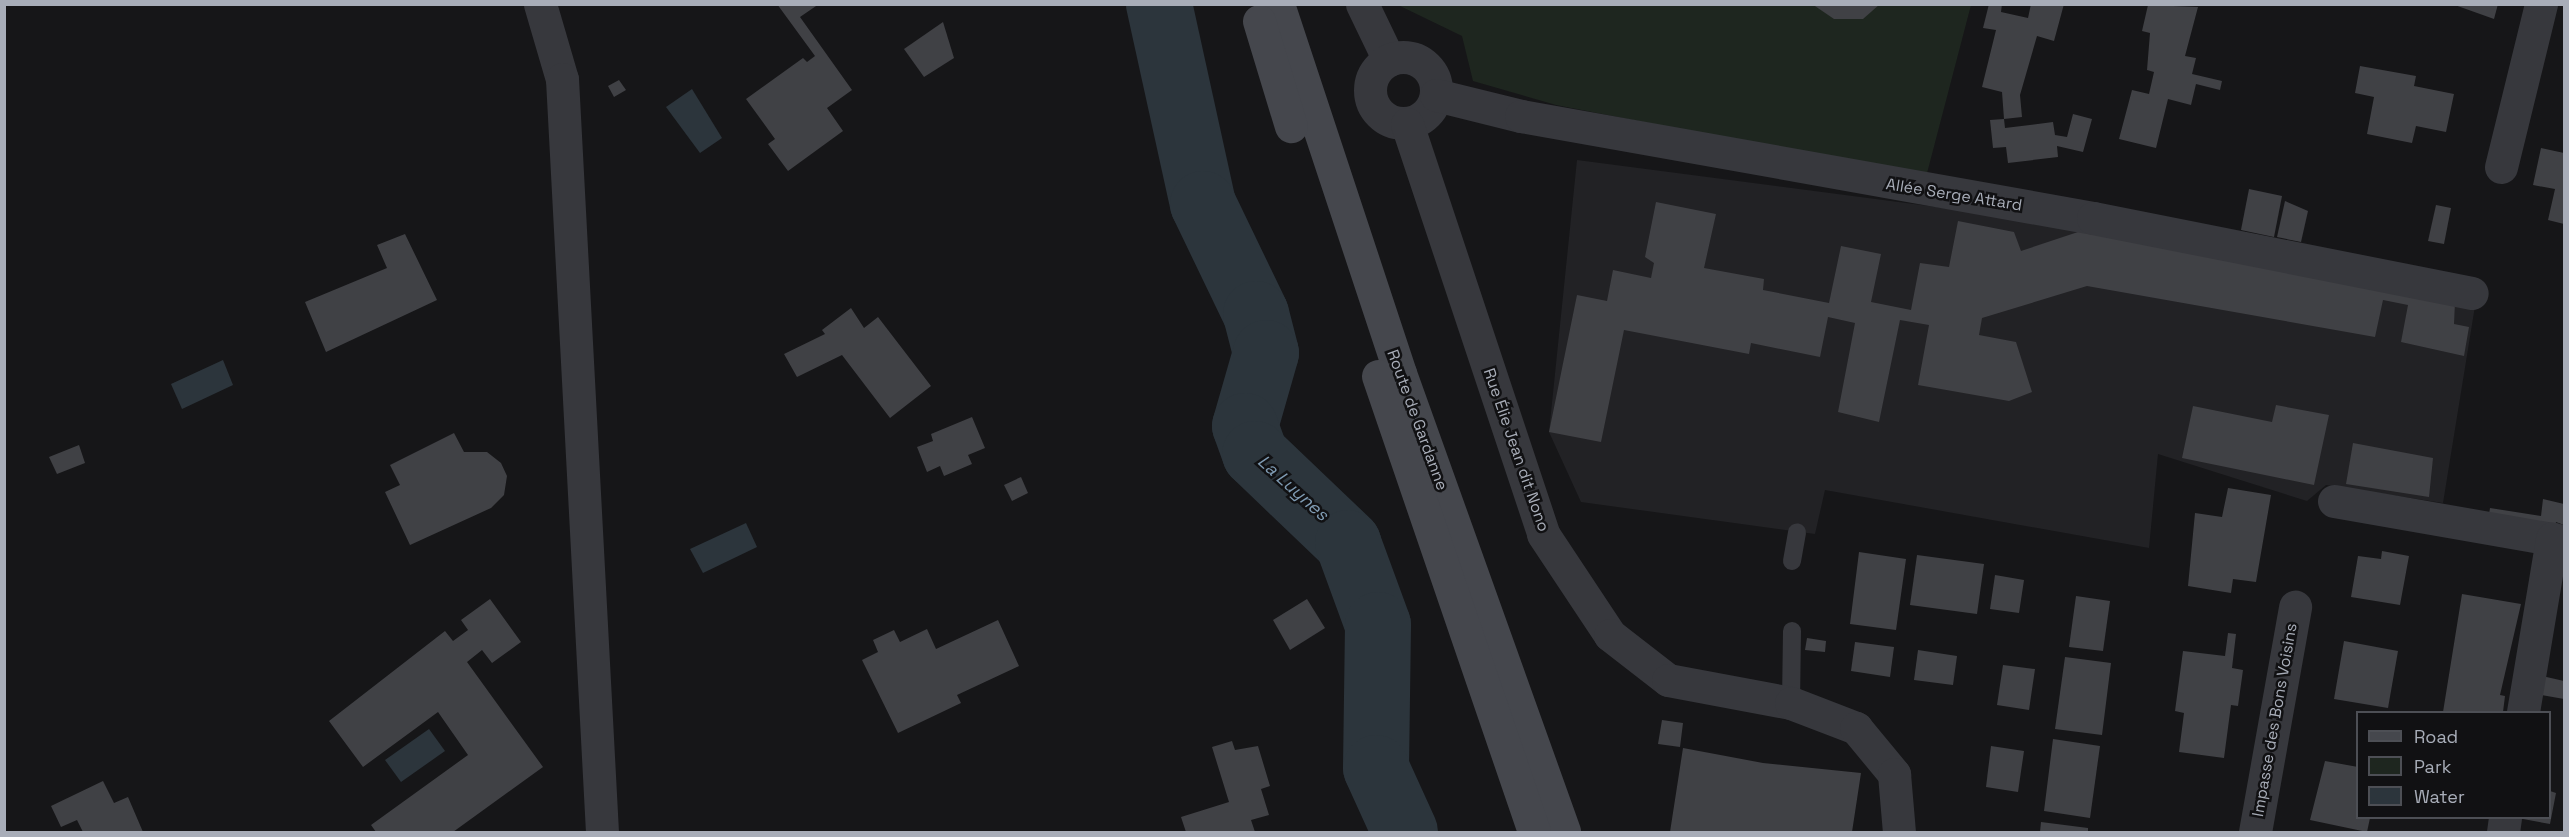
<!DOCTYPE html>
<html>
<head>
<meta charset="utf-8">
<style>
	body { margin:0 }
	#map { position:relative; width:2569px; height:837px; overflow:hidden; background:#161618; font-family:"Space Grotesk",sans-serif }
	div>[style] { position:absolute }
	.built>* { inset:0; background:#222225 }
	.green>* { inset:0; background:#1e261f }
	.water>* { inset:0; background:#2c353c }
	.river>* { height:66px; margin:-33px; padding:0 33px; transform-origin:33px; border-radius:33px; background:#2c353c }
	.building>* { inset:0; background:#404145 }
	.service>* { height:18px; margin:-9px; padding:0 9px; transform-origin:9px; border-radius:9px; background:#37383d }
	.minor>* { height:33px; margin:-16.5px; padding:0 16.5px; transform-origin:16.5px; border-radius:16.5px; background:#37383d }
	.minor>.ring { margin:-16.5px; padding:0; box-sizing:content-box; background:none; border:33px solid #37383d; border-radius:50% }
	.secondary>* { height:33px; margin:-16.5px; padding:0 16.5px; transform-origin:16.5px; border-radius:16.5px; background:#45474d }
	span { translate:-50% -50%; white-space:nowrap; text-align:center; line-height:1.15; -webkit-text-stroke:5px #111113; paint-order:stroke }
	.street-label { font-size:16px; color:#a8adb8 }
	.water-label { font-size:18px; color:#7f9bb3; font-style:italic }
	.frame { position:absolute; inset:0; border:6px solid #a8adb8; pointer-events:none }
	.legend { position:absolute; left:2356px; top:711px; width:195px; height:108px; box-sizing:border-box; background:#111113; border:2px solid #4d4f55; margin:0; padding:8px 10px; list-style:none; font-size:18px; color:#a8adb8 }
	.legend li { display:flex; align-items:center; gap:12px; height:30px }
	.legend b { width:30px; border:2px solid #4d4f55 }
</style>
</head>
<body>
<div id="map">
	<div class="built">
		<i style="clip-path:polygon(1577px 160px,2051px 222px,2475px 306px,2443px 503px,2326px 485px,2307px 501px,2158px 454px,2149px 548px,1825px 490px,1815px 534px,1581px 502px,1549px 432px)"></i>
	</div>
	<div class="green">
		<i style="clip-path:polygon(1398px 5px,1971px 5px,1926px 177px,1556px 105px,1473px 81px,1462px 36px)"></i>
	</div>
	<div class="water">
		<i style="clip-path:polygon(692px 89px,722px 138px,700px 153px,666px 107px)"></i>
		<i style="clip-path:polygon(223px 360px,233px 385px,182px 409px,171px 384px)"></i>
		<i style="clip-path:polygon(746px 523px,757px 547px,703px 573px,690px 549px)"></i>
		<i style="clip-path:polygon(429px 729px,445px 751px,401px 782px,385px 760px)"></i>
	</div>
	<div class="river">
		<i style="left:1159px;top:4px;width:205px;rotate:77.6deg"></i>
		<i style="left:1203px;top:204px;width:122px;rotate:64.3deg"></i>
		<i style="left:1256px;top:314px;width:40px;rotate:75.6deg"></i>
		<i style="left:1266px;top:353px;width:76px;rotate:106deg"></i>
		<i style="left:1245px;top:426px;width:30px;rotate:70deg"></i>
		<i style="left:1255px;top:454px;width:129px;rotate:43.7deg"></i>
		<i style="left:1348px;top:543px;width:87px;rotate:69.9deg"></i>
		<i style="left:1378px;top:625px;width:143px;rotate:90.8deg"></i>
		<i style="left:1376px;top:768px;width:70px;rotate:65.6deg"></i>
	</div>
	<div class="building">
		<i style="clip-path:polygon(777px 4px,819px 4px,800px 17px,852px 90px,827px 108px,843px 131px,788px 171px,768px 144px,775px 139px,746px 99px,803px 58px,807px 62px,815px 56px)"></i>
		<i style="clip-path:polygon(1812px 4px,1880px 4px,1863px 19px,1834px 19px)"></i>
		<i style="clip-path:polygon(1989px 4px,2002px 4px,2001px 12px,2028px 18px,2031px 4px,2064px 4px,2054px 41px,2037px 36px,2020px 95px,2022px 117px,2004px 119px,2002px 92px,1982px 87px,1996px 30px,1983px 28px)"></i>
		<i style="clip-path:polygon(2452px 4px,2498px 4px,2494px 19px)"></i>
		<i style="clip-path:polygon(2148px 5px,2198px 7px,2185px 56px,2196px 58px,2192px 74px,2222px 81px,2220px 90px,2196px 84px,2191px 105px,2168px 99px,2156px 148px,2119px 139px,2132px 90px,2149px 94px,2154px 72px,2147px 70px,2150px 33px,2142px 31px)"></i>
		<i style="clip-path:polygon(943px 22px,954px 58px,924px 77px,904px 49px)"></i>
		<i style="clip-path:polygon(2360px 66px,2416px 76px,2414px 86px,2454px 94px,2446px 132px,2416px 126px,2412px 143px,2367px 134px,2374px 97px,2355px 93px)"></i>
		<i style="clip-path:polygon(619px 80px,626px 90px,614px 97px,608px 86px)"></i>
		<i style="clip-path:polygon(2073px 114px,2092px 119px,2083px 152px,2057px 146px,2058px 157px,2008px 163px,2006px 147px,1993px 148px,1990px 120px,2004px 119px,2005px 128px,2053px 122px,2055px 135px,2067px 137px)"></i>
		<i style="clip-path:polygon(2541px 148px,2564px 153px,2564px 224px,2548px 220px,2555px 189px,2533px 185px)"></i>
		<i style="clip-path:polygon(2249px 189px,2282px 196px,2274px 237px,2241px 230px)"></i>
		<i style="clip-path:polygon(2285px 201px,2308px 211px,2301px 242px,2277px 237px)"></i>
		<i style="clip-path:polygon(1656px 202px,1716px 214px,1704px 268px,1764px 279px,1763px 290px,1829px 303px,1841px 246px,1881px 254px,1871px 302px,1911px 310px,1920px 263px,1949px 267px,1958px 221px,2014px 232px,2021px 251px,2084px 230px,2455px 302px,2454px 324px,2469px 327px,2464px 356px,2401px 342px,2408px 305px,2383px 300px,2375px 337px,2087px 286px,1982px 318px,1979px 335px,2016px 342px,2032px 392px,2009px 401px,1918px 385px,1929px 325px,1900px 320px,1879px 422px,1838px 412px,1855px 323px,1828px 317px,1820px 357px,1751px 343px,1749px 354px,1624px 330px,1601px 442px,1549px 432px,1577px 295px,1607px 301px,1613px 270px,1651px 278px,1654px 263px,1645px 257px)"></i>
		<i style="clip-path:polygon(2436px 205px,2451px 208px,2444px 244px,2428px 241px)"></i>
		<i style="clip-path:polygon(405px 234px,437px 300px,326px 352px,305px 302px,387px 268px,377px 245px)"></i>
		<i style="clip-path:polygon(851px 308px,864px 328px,878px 317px,931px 386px,890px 418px,842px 355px,797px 377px,784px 354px,825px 334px,822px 330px)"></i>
		<i style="clip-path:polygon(2276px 405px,2329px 415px,2314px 485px,2182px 458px,2193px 406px,2272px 422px)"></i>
		<i style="clip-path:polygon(972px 417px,985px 448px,968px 455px,972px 464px,944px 476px,940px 466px,927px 472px,917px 447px,933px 441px,931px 434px)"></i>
		<i style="clip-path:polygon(454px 433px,464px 452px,487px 452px,501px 463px,507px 476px,504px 495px,491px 508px,410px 545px,385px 492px,400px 485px,390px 465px)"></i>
		<i style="clip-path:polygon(2353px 443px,2433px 458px,2429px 497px,2346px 484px)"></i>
		<i style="clip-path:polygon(79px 445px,85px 463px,57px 474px,49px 457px)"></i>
		<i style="clip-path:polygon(1021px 477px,1028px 493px,1012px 501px,1004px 485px)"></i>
		<i style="clip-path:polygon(2228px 488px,2271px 495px,2256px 582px,2233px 579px,2231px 593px,2188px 586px,2195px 513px,2222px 517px)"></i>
		<i style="clip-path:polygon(2543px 499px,2564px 504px,2564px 525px,2556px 522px,2554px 534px,2487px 526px,2490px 508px,2541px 516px)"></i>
		<i style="clip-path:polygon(2382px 551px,2409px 556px,2400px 605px,2351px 597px,2358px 556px,2381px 559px)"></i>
		<i style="clip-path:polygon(1859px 552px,1906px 559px,1896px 630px,1850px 624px)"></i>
		<i style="clip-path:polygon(1917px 555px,1984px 564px,1977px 614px,1910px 605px)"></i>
		<i style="clip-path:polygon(1995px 575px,2024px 580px,2019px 613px,1990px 609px)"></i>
		<i style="clip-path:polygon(2462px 594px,2521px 604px,2500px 695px,2505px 696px,2503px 712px,2443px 712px)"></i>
		<i style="clip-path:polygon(2076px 596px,2110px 601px,2103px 651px,2069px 647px)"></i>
		<i style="clip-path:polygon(490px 599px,521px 642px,492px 663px,482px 650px,467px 662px,543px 767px,453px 832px,376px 832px,371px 825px,468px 755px,438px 712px,363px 767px,329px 721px,445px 631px,453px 641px,468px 630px,461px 620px)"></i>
		<i style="clip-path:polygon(1307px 599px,1325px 628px,1290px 650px,1273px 620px)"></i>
		<i style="clip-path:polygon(998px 620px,1019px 666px,957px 695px,961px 703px,898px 733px,862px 660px,878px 652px,873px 640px,894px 630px,900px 642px,927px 629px,936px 649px)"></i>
		<i style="clip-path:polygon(2228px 633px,2236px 634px,2232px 668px,2243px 670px,2238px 706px,2231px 705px,2224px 758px,2179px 752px,2184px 713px,2175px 711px,2183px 651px,2225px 656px)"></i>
		<i style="clip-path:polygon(1807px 638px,1826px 641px,1825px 652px,1805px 650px)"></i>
		<i style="clip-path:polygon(2344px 641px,2398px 651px,2388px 708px,2334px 699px)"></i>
		<i style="clip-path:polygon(1855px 642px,1894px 647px,1890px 677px,1851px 671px)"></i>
		<i style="clip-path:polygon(1918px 650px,1957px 656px,1953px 685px,1914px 680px)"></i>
		<i style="clip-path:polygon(2065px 657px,2111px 663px,2102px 735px,2055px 729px)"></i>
		<i style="clip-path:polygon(2003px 665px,2035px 669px,2029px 710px,1997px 705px)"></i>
		<i style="clip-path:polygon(2533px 674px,2564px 681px,2564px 699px,2530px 693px)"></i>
		<i style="clip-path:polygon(1662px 720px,1683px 723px,1680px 747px,1658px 744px)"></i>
		<i style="clip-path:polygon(2053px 739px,2100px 746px,2090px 818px,2044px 811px)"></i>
		<i style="clip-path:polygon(1232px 741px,1235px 750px,1258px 746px,1270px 786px,1261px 789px,1269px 815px,1251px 820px,1255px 832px,1186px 832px,1181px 817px,1229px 802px,1212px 747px)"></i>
		<i style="clip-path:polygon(1991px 746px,2024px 751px,2018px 792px,1986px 787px)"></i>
		<i style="clip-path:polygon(1683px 748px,1763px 763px,1861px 773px,1852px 832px,1670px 832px)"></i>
		<i style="clip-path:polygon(2325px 761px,2358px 767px,2358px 818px,2370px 818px,2367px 832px,2310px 820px)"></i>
		<i style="clip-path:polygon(103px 781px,114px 803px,128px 797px,143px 832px,83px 832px,77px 820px,61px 827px,51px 806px)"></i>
		<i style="clip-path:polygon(2550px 791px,2556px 793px,2550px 824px,2523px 819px,2550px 818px)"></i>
		<i style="clip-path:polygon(2041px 822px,2088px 828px,2088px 832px,2040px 832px)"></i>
	</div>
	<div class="service">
		<i style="left:1792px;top:561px;width:29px;rotate:-80deg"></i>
		<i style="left:1791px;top:703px;width:72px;rotate:-89.2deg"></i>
	</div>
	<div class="minor">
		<i style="left:540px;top:4px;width:78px;rotate:73.7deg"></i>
		<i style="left:562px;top:79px;width:754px;rotate:86.96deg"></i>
		<i style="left:1362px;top:4px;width:62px;rotate:64.3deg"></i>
		<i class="ring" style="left:1370px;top:57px;width:33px;height:33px"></i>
		<i style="left:1436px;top:95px;width:88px;rotate:13.9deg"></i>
		<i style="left:1521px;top:116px;width:581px;rotate:10.11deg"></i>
		<i style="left:2093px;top:218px;width:386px;rotate:11.2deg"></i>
		<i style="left:1407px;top:124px;width:432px;rotate:71.6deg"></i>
		<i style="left:1543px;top:534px;width:121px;rotate:56.4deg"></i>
		<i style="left:1610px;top:635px;width:73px;rotate:37.8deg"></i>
		<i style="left:1668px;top:680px;width:125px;rotate:10.6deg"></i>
		<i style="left:1791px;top:703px;width:70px;rotate:21deg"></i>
		<i style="left:1856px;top:728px;width:60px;rotate:50.4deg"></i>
		<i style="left:1894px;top:774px;width:58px;rotate:85.1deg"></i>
		<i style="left:2501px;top:167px;width:168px;rotate:-76.2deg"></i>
		<i style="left:2334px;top:501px;width:233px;rotate:9.9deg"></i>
		<i style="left:2523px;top:712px;width:176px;rotate:-80.5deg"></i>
		<i style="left:2255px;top:832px;width:229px;rotate:-79.9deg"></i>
		<i style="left:2503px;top:832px;width:14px;rotate:-82deg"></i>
	</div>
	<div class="secondary">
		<i style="left:1278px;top:4px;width:389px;rotate:71.7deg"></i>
		<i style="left:1400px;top:373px;width:487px;rotate:70.3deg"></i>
		<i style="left:1259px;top:21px;width:110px;rotate:73.1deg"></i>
		<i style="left:1378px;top:376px;width:482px;rotate:71.1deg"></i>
	</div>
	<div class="street-label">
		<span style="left:1954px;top:195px;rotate:9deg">Allée Serge Attard</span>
		<span style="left:1417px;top:420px;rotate:70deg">Route de Gardanne</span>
		<span style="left:1516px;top:450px;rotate:71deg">Rue Élie Jean dit Nono</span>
		<span style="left:2275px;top:720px;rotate:-80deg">Impasse des Bons Voisins</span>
	</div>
	<div class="water-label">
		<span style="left:1293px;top:488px;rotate:42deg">La Luynes</span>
	</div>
	<div class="frame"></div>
	<ul class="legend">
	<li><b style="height:8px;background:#45474d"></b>Road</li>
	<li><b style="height:16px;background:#1e261f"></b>Park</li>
	<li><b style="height:16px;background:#2c353c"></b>Water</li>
	</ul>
</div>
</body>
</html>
